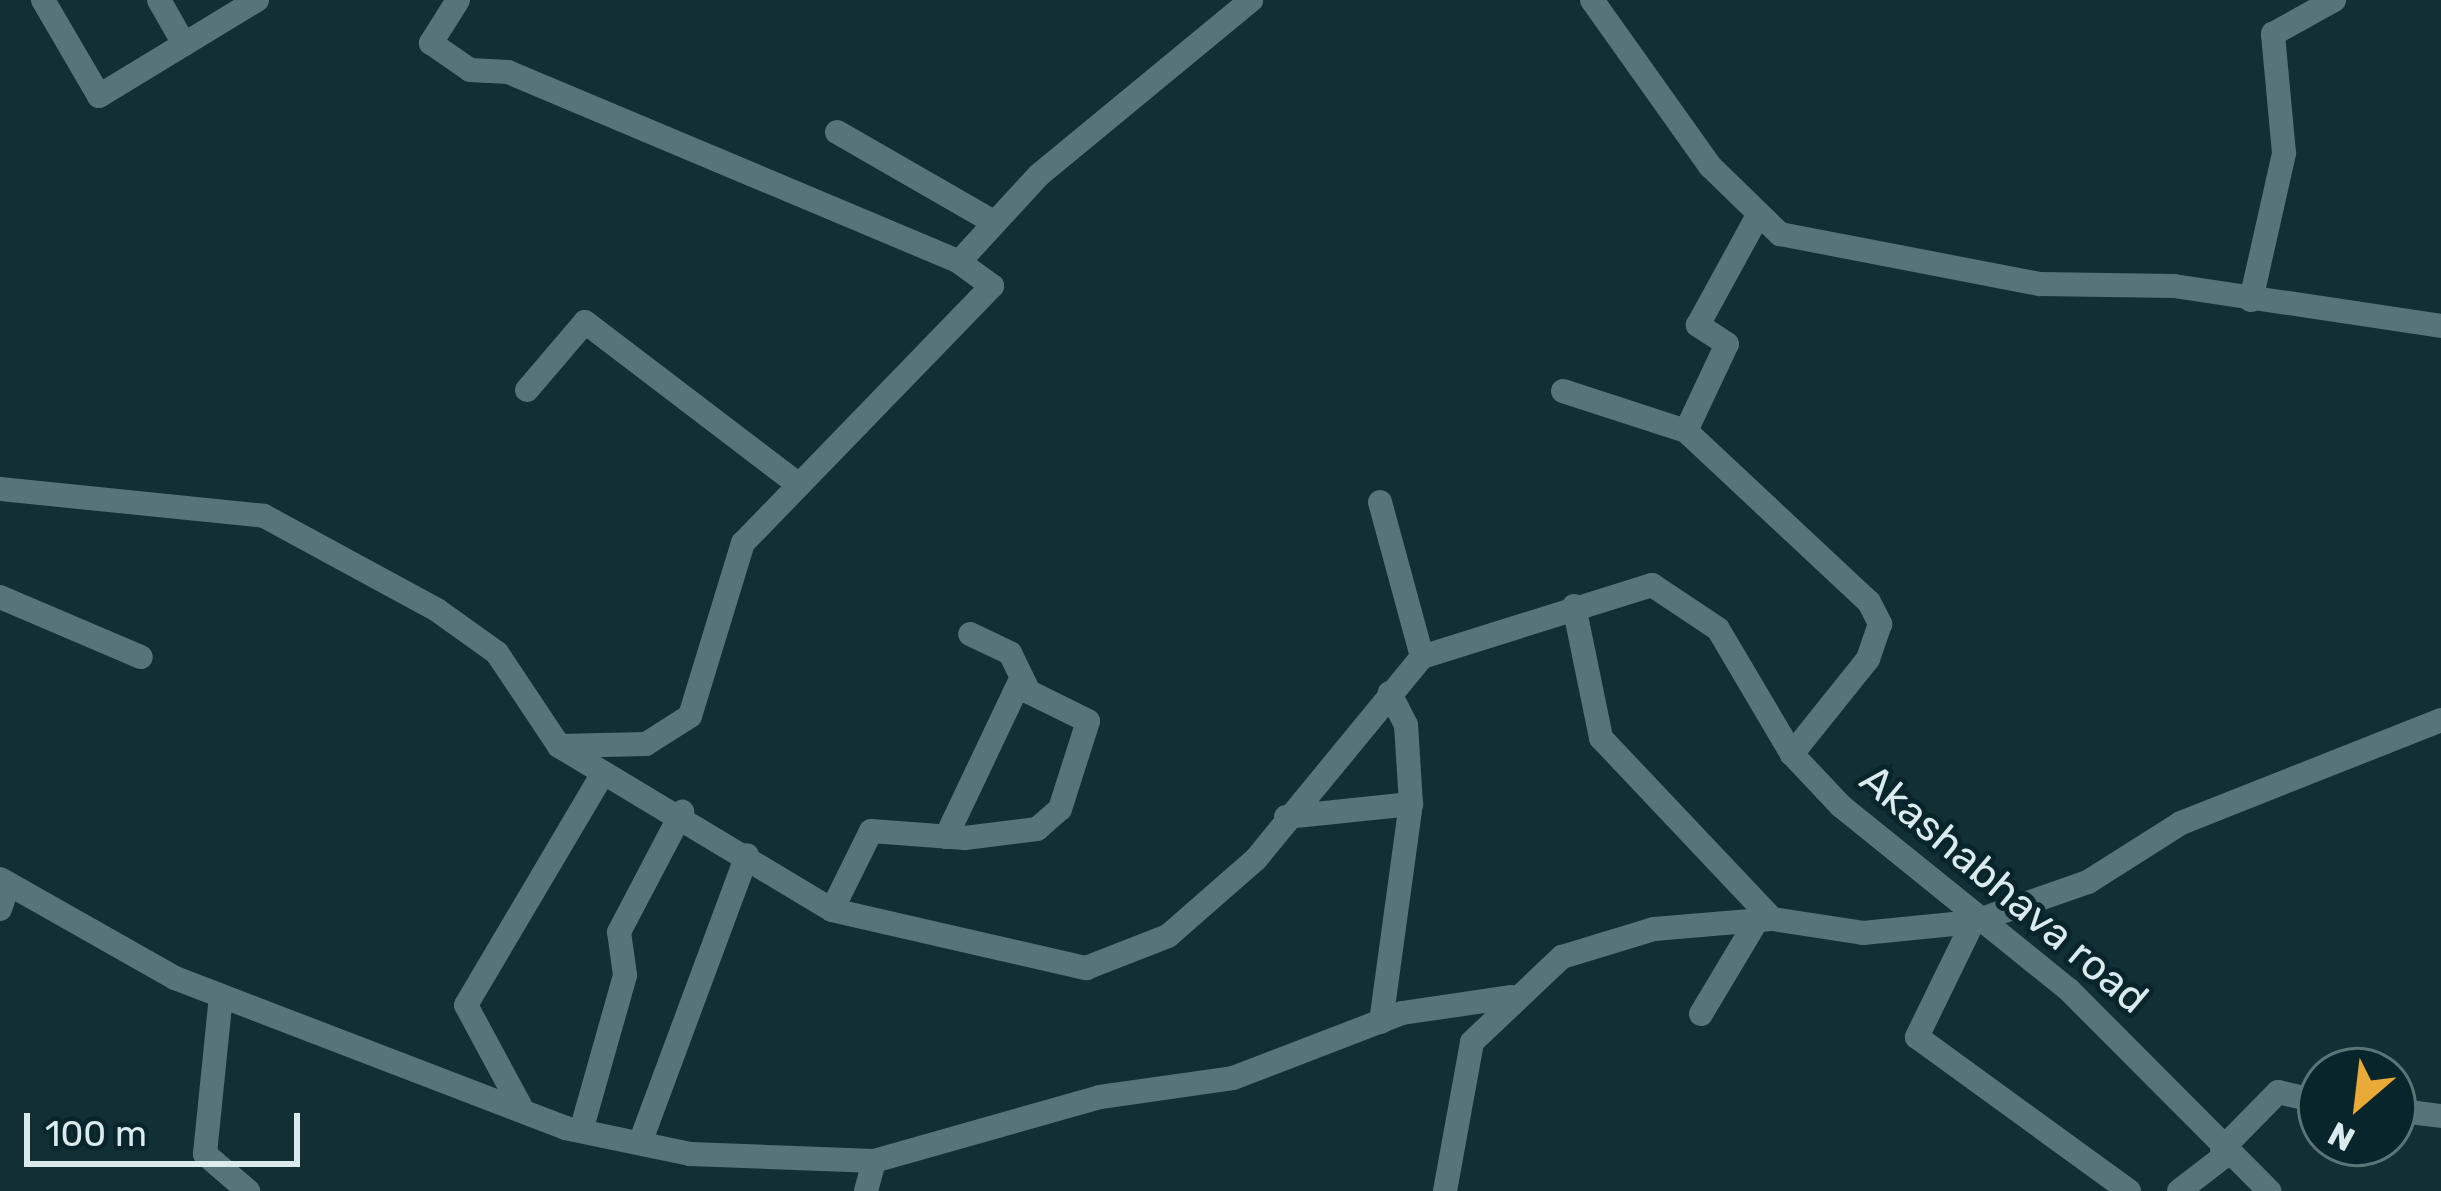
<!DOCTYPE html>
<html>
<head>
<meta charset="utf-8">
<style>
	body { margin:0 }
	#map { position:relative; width:2441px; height:1191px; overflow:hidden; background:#122f34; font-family:Rubik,sans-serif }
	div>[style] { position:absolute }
	.minor>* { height:24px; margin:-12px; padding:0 12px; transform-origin:12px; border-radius:12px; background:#567479 }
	span { translate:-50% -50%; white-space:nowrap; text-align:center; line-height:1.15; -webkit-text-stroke:10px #07252a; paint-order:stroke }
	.street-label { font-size:42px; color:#daeaed }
	.north { position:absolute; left:2297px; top:1047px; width:120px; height:120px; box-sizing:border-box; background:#07252a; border:3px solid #5b7478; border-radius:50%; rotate:208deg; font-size:33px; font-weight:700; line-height:48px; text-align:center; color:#daeaed }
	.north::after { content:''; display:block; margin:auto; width:42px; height:54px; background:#eaaa38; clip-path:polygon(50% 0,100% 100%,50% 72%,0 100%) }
	.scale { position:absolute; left:24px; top:1113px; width:276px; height:54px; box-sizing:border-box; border:6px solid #daeaed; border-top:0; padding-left:15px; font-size:36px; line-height:42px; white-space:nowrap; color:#daeaed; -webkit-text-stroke:9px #07252a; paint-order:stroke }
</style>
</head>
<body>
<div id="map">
	<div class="minor">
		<i style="left:43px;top:0;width:111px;rotate:59.7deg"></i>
		<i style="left:99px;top:96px;width:185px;rotate:-31.3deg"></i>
		<i style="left:159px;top:0;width:51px;rotate:60.4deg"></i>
		<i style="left:458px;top:0;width:51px;rotate:122.1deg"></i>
		<i style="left:431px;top:43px;width:47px;rotate:34.7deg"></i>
		<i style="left:470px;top:70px;width:38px;rotate:3deg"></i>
		<i style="left:508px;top:72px;width:489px;rotate:22.8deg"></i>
		<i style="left:1592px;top:0;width:204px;rotate:54.6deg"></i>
		<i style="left:1710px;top:166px;width:98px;rotate:44.2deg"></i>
		<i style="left:1780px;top:234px;width:265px;rotate:10.9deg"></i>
		<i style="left:2040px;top:284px;width:134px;rotate:0.9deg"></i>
		<i style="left:2174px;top:286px;width:270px;rotate:8.5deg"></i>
		<i style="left:837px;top:132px;width:182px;rotate:29.9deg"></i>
		<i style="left:2251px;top:300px;width:151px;rotate:-77.3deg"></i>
		<i style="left:2284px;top:153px;width:120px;rotate:-95.3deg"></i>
		<i style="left:2273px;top:34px;width:70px;rotate:-29.1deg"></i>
		<i style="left:527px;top:390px;width:89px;rotate:-49.5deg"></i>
		<i style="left:585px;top:322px;width:268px;rotate:37.3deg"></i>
		<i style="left:1563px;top:391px;width:129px;rotate:18deg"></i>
		<i style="left:1686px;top:431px;width:250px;rotate:43.1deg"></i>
		<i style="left:1869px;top:602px;width:25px;rotate:63deg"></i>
		<i style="left:1880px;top:624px;width:37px;rotate:109deg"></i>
		<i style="left:1868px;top:659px;width:122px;rotate:128.7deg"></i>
		<i style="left:1686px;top:431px;width:96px;rotate:-64.8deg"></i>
		<i style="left:1727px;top:344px;width:35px;rotate:-147deg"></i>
		<i style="left:1698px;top:325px;width:121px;rotate:-61.3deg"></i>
		<i style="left:0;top:489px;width:265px;rotate:5.8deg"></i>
		<i style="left:264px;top:516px;width:197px;rotate:28.5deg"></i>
		<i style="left:437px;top:610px;width:74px;rotate:35.6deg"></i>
		<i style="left:497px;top:653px;width:112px;rotate:56.3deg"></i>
		<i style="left:559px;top:746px;width:318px;rotate:31deg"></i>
		<i style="left:832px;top:910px;width:261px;rotate:12.9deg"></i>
		<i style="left:1086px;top:968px;width:88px;rotate:-21.3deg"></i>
		<i style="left:1168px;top:936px;width:117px;rotate:-41.2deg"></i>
		<i style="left:1256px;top:859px;width:261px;rotate:-50.6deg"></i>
		<i style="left:1422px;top:657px;width:241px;rotate:-17.4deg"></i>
		<i style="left:1652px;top:585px;width:79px;rotate:33.7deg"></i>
		<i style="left:1718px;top:629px;width:145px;rotate:59.4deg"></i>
		<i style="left:1792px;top:754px;width:71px;rotate:46.7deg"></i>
		<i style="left:1841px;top:806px;width:293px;rotate:38.9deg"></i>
		<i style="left:2069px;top:990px;width:284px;rotate:45.1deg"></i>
		<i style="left:1380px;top:502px;width:161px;rotate:74.8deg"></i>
		<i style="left:0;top:597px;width:153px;rotate:23.1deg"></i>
		<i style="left:1574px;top:606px;width:135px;rotate:78.4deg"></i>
		<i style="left:1601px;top:738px;width:249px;rotate:46.6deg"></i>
		<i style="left:559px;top:746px;width:87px;rotate:-1.3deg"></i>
		<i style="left:646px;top:744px;width:52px;rotate:-32.5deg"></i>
		<i style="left:690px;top:716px;width:181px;rotate:-73deg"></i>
		<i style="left:743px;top:543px;width:358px;rotate:-45.9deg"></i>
		<i style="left:992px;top:286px;width:41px;rotate:-144deg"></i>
		<i style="left:959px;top:262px;width:118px;rotate:-47.4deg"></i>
		<i style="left:1039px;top:175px;width:275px;rotate:-39.5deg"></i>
		<i style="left:1286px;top:817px;width:126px;rotate:-5.9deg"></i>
		<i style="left:946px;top:837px;width:170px;rotate:-64.6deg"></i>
		<i style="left:0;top:879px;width:201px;rotate:29.5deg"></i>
		<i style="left:175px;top:978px;width:418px;rotate:21deg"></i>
		<i style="left:565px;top:1128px;width:128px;rotate:11.7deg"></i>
		<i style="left:690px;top:1154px;width:184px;rotate:2.2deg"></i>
		<i style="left:874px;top:1161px;width:235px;rotate:-15.8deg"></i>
		<i style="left:1100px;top:1097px;width:134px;rotate:-8.1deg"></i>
		<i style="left:1233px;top:1078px;width:181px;rotate:-21deg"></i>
		<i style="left:1402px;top:1013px;width:111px;rotate:-8.3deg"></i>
		<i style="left:0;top:909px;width:24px;rotate:-71deg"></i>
		<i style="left:832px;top:910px;width:88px;rotate:-63.7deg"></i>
		<i style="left:871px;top:831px;width:94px;rotate:4.3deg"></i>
		<i style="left:965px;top:838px;width:73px;rotate:-7.1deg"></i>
		<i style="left:1037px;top:829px;width:30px;rotate:-41deg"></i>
		<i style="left:1060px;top:809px;width:92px;rotate:-72.3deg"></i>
		<i style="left:1088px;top:721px;width:66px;rotate:-153.8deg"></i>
		<i style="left:1029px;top:692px;width:43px;rotate:-116deg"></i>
		<i style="left:1010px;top:653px;width:44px;rotate:-154.6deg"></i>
		<i style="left:1973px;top:922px;width:128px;rotate:116deg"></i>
		<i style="left:1917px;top:1037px;width:262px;rotate:36deg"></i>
		<i style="left:221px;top:996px;width:159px;rotate:95.8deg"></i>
		<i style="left:205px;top:1154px;width:57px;rotate:40.7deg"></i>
		<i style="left:1701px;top:1014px;width:107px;rotate:-59.1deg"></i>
		<i style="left:1381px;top:1022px;width:220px;rotate:-82.2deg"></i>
		<i style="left:1411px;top:804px;width:79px;rotate:-93.6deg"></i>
		<i style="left:1406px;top:725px;width:36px;rotate:-117deg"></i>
		<i style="left:2393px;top:1110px;width:48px;rotate:7.1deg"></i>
		<i style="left:523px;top:1111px;width:120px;rotate:-118.3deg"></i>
		<i style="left:466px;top:1005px;width:267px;rotate:-59.4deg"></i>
		<i style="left:581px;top:1131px;width:162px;rotate:-74.2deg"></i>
		<i style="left:625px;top:975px;width:43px;rotate:-97.9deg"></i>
		<i style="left:619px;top:932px;width:136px;rotate:-62.3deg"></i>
		<i style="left:640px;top:1143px;width:307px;rotate:-69.6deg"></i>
		<i style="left:2222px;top:1149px;width:80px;rotate:-45.5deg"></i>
		<i style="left:2278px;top:1092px;width:44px;rotate:13.1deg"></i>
		<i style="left:866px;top:1191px;width:31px;rotate:-75deg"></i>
		<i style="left:1445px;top:1191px;width:151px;rotate:-79.7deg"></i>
		<i style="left:1472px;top:1042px;width:124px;rotate:-43.4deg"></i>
		<i style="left:1562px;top:957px;width:96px;rotate:-16.9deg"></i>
		<i style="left:1654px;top:929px;width:118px;rotate:-4.8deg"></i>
		<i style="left:1772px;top:919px;width:92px;rotate:8.7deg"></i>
		<i style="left:1863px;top:933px;width:111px;rotate:-5.7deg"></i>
		<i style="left:1973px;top:922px;width:122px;rotate:-19.2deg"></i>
		<i style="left:2088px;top:882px;width:110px;rotate:-32.4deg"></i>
		<i style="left:2181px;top:823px;width:280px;rotate:-21.6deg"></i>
		<i style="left:2179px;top:1191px;width:61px;rotate:-37.6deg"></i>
	</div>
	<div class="street-label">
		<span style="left:2004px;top:889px;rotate:40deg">Akashabhava road</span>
	</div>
	<div class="north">N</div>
	<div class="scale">100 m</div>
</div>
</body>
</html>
